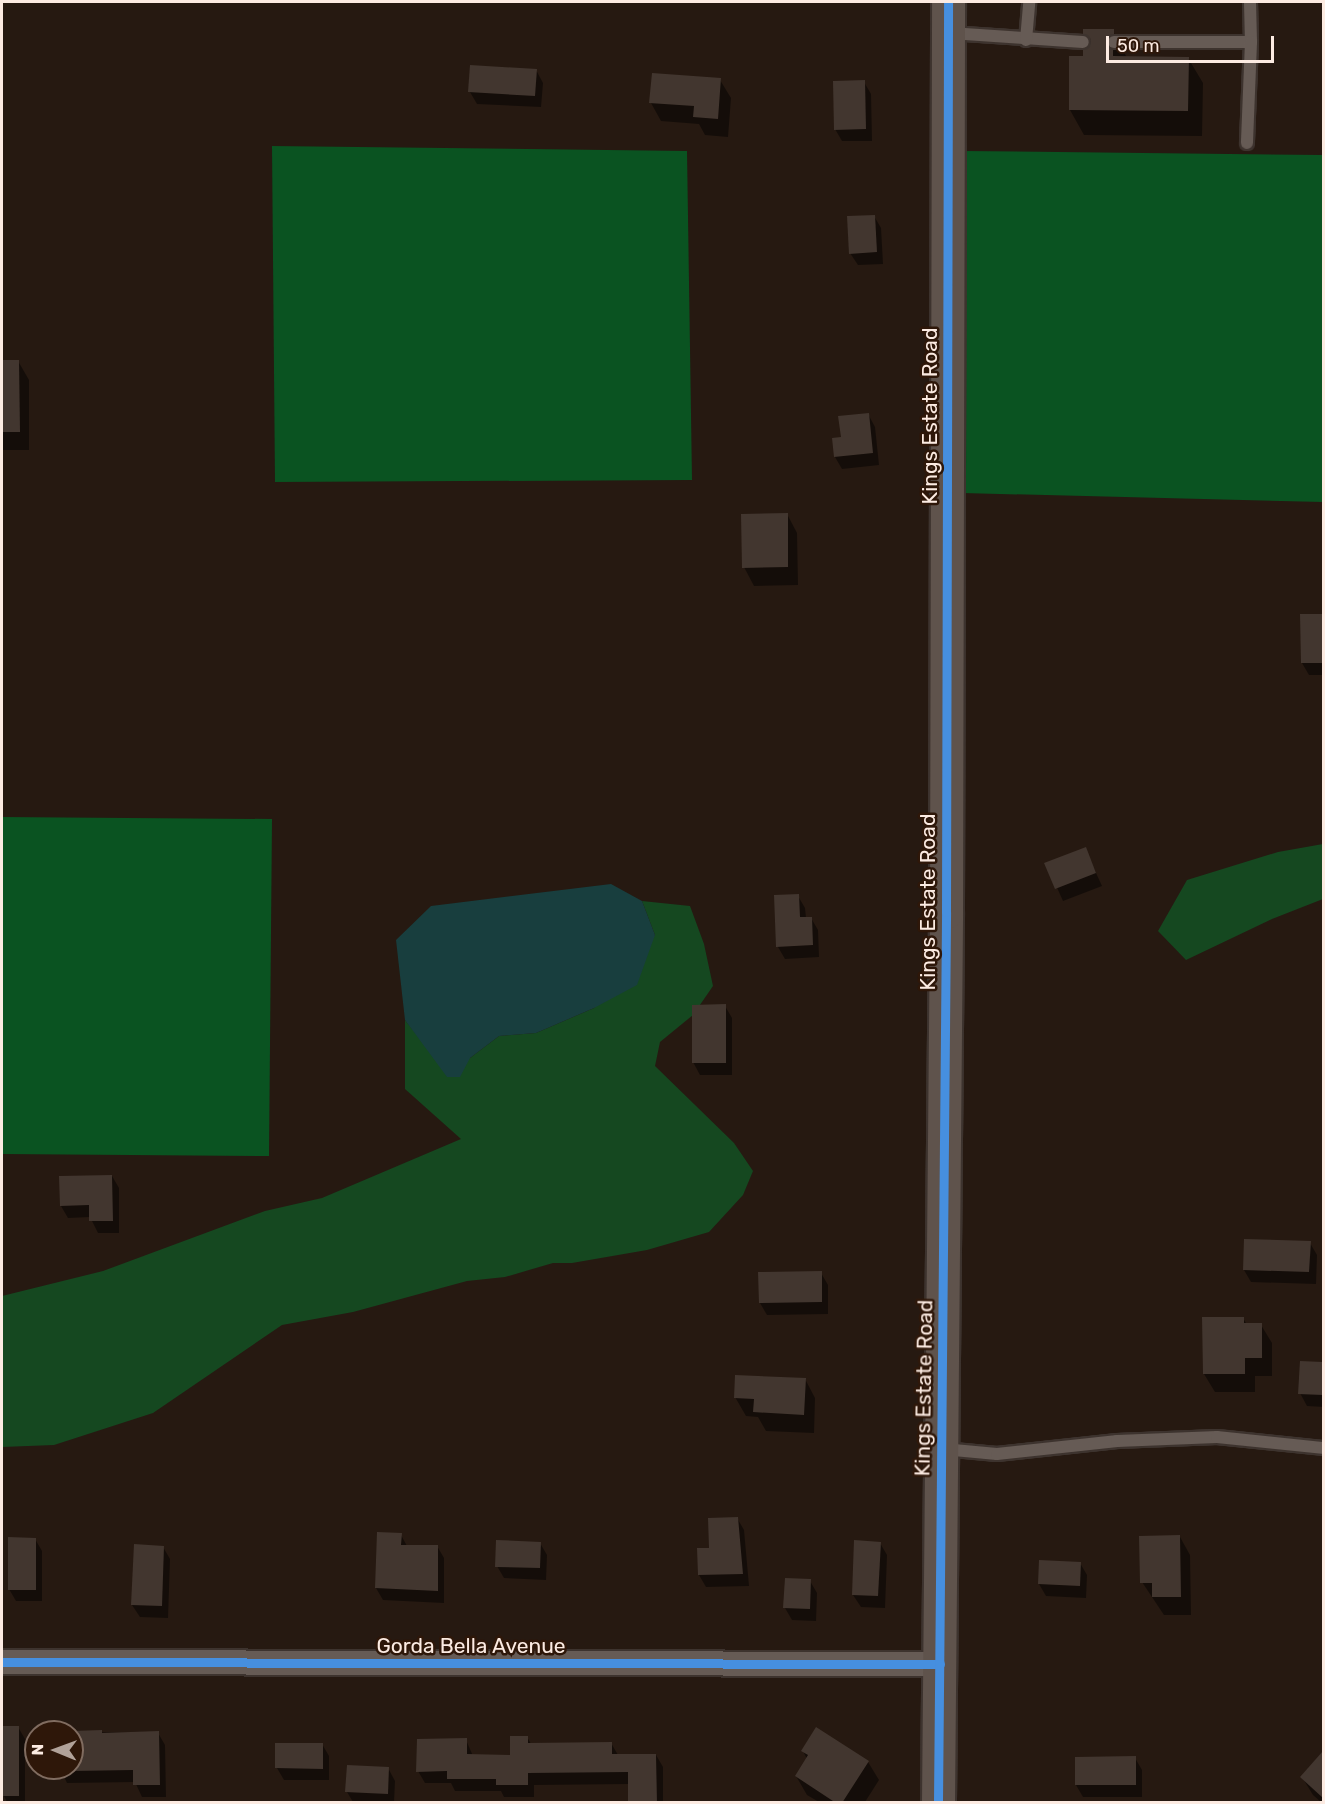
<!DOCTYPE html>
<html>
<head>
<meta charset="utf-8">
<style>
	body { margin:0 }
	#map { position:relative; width:1325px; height:1804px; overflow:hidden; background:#261911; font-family:Rubik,sans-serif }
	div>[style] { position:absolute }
	.green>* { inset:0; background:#154820 }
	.forest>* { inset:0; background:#0a5321 }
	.water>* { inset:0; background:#183e3e }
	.shadow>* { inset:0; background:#0007 }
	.building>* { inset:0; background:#42362f }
	.roads { filter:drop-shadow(2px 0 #3d332e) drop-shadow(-2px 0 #3d332e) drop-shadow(0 2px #3d332e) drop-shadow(0 -2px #3d332e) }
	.lane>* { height:12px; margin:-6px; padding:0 6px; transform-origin:6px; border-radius:6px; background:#665b55 }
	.street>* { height:24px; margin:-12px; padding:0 12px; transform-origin:12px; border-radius:12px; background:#665b55 }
	.secondary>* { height:33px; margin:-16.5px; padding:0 16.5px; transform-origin:16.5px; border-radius:16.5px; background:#5f534c }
	.cycleway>* { height:9px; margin:-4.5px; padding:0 4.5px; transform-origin:4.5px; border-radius:4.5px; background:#468fdf }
	span { translate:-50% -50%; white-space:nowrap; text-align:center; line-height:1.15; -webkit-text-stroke:5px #2e1709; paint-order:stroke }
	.street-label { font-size:21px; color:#fcebe2 }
	.frame { position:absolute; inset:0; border:3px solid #fcebe2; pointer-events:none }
	.north { position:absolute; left:24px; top:1720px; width:60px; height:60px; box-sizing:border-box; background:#2e1709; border:2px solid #806c60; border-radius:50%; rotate:271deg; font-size:16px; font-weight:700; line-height:24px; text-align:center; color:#fcebe2 }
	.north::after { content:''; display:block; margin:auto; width:21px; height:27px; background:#b1a299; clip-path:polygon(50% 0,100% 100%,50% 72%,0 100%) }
	.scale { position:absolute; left:1106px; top:36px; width:168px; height:27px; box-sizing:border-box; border:3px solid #fcebe2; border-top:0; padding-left:8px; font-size:18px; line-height:21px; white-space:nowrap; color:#fcebe2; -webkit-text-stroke:4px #2e1709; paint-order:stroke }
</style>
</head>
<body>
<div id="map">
	<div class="green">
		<i style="clip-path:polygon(1323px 844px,1323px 899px,1272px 919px,1186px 960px,1158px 931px,1187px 880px,1278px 852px)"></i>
		<i style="clip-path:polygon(642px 901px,690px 906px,704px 944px,713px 986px,693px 1015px,660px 1042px,655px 1066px,734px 1143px,753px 1171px,743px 1195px,709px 1232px,647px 1250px,572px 1263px,553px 1263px,505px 1277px,467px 1281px,353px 1312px,282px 1325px,153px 1413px,54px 1445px,2px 1447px,2px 1296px,103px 1271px,265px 1211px,322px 1198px,461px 1139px,405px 1089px,405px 1020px,424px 1044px,470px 1058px,499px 1036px,536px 1033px,594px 1008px,655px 935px)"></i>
	</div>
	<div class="forest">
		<i style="clip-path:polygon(272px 146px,687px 151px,692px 480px,275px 482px)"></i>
		<i style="clip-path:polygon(962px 151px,1323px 155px,1323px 502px,962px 493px)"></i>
		<i style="clip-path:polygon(2px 817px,272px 819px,269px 1156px,2px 1154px)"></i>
	</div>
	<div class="water">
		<i style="clip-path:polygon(611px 884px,642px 901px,655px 935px,637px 985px,594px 1008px,536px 1033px,499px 1036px,470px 1058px,460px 1077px,447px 1077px,405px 1020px,396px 940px,431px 906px)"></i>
	</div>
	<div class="shadow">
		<i style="clip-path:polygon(1113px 31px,1127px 58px,1188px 58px,1203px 83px,1202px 136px,1084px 135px,1070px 110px,1084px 57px,1092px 45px,1085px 33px)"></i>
		<i style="clip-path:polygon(536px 70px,543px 83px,541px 107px,477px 104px,470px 92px)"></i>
		<i style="clip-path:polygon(720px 80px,731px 98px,728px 137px,705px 135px,699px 124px,661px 121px,651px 103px)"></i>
		<i style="clip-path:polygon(864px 82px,871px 94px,872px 141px,842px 141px,835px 129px)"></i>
		<i style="clip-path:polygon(874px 216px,881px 228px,883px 264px,858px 265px,850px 253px)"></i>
		<i style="clip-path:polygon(18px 361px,29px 380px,29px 450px,2px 450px,2px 362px)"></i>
		<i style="clip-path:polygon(868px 414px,875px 427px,879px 465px,842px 469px,835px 457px)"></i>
		<i style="clip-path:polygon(787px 514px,797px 533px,798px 585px,754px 586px,744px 567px)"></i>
		<i style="clip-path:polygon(1324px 615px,1324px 675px,1309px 675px,1302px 663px,1302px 616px)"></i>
		<i style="clip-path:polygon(1085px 849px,1102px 886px,1063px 901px,1046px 863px)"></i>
		<i style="clip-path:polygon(798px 896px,805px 908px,806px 918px,811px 918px,818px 930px,819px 957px,785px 959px,778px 947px)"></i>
		<i style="clip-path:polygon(725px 1006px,732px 1018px,732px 1075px,700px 1075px,693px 1062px)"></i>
		<i style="clip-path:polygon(112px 1176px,119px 1188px,119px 1233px,98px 1233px,90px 1217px,68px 1218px,61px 1206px)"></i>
		<i style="clip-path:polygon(1310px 1243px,1317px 1255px,1316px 1284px,1251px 1282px,1244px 1270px)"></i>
		<i style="clip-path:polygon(821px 1273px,828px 1285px,828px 1314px,767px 1315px,760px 1303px)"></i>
		<i style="clip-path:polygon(1243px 1318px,1247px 1325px,1261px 1325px,1272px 1343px,1272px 1376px,1255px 1376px,1255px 1392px,1215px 1392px,1204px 1374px)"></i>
		<i style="clip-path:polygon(1302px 1363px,1324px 1364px,1324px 1407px,1307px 1406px,1300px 1393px)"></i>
		<i style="clip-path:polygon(805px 1379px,815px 1398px,814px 1433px,766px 1431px,758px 1417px,746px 1416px,735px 1397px)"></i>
		<i style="clip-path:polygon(737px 1518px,744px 1530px,749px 1586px,706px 1587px,699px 1575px)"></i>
		<i style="clip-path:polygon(401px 1535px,407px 1546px,437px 1546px,444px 1558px,444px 1603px,383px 1600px,376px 1588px)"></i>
		<i style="clip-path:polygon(1180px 1537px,1190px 1555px,1191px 1615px,1164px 1615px,1142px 1582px)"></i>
		<i style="clip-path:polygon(35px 1539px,42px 1551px,42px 1601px,16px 1601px,9px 1589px)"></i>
		<i style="clip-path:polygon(540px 1543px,547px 1555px,546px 1580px,504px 1578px,497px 1566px)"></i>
		<i style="clip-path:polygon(880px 1543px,887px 1555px,885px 1608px,861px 1607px,853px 1595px)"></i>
		<i style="clip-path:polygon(163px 1547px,170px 1559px,168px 1618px,140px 1617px,132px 1605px)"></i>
		<i style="clip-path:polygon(1322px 1562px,1324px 1562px,1324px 1614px,1322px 1612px)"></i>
		<i style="clip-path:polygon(1080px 1563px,1087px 1575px,1086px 1598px,1046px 1596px,1039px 1584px)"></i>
		<i style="clip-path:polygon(810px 1581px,817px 1593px,816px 1621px,792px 1620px,785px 1608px)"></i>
		<i style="clip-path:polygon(18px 1727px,25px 1739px,25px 1802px,7px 1802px,4px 1796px)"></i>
		<i style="clip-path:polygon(72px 1732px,158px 1733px,165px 1745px,166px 1797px,142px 1797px,135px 1782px,67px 1783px,60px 1768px,72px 1768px)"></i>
		<i style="clip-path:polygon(527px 1737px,531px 1744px,611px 1743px,618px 1755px,656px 1755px,663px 1767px,663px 1802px,630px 1802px,630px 1784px,534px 1785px,534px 1797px,504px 1797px,501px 1791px,455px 1791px,451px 1783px,425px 1783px,418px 1771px,466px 1740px,473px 1756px,511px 1757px)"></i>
		<i style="clip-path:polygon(277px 1744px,322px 1744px,329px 1756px,329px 1780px,284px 1780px,277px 1768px)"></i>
		<i style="clip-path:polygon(803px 1751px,868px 1762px,879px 1780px,865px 1802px,819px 1802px,807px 1795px,796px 1776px,807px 1759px)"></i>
		<i style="clip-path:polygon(1324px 1753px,1324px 1802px,1321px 1802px,1313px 1795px,1302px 1777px)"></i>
		<i style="clip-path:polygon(1135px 1758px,1142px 1770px,1142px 1797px,1083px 1797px,1076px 1785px)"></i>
		<i style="clip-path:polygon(388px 1768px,395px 1781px,394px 1802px,353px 1802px,347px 1792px)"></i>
	</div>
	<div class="building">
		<i style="clip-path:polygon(1083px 29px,1114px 29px,1114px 34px,1106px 41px,1107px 47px,1113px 50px,1113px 56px,1189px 57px,1188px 111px,1069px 110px,1069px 56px,1083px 56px,1083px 50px,1091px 43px,1090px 38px,1083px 34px)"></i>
		<i style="clip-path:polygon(470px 65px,537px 69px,535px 96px,468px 92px)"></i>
		<i style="clip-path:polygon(652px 73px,721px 78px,718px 119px,693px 117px,694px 106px,649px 103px)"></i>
		<i style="clip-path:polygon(865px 80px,866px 129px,834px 130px,833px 81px)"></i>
		<i style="clip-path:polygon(875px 215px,877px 252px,849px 254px,847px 216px)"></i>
		<i style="clip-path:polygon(2px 360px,19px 360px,20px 432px,2px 432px)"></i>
		<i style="clip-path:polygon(869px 413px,873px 453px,834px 457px,832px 438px,841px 437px,838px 416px)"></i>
		<i style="clip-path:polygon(788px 513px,788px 567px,742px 568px,741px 514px)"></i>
		<i style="clip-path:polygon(1300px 614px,1323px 614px,1323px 663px,1301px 663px)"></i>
		<i style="clip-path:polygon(1086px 847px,1096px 873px,1055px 889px,1044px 863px)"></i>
		<i style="clip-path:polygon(799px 894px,800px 917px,812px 917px,813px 945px,776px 947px,774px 895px)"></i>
		<i style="clip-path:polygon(726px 1004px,726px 1063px,692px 1063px,692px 1005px)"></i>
		<i style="clip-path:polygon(112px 1175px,113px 1221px,89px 1221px,89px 1205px,60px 1206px,59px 1176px)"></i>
		<i style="clip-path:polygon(1244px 1239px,1311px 1241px,1309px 1272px,1243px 1270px)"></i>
		<i style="clip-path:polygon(822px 1271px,822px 1302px,759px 1303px,758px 1272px)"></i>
		<i style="clip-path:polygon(1202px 1317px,1244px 1317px,1244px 1323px,1262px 1323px,1262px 1358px,1245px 1358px,1245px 1374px,1203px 1374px)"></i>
		<i style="clip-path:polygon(1300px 1361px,1323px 1362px,1323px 1395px,1298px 1394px)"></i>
		<i style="clip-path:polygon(735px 1375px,806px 1378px,804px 1415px,753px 1412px,754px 1399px,734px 1398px)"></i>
		<i style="clip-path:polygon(738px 1517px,743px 1574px,698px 1575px,697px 1548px,709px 1548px,708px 1518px)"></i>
		<i style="clip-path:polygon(377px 1532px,402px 1533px,401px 1545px,438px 1545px,438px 1591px,375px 1588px)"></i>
		<i style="clip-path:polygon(1180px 1535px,1181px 1597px,1152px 1597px,1152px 1583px,1140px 1583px,1139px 1536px)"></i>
		<i style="clip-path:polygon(8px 1537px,36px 1538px,36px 1590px,8px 1590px)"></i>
		<i style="clip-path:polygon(496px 1540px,541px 1542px,540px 1568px,495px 1567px)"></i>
		<i style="clip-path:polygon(854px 1540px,881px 1542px,878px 1596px,852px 1595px)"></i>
		<i style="clip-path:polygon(134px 1544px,164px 1546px,162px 1606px,131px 1605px)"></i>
		<i style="clip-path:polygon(1039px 1560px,1081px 1562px,1080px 1586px,1038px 1584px)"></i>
		<i style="clip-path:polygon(785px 1578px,811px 1579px,810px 1609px,783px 1608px)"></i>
		<i style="clip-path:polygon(2px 1726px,19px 1726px,19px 1796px,2px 1796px)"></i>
		<i style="clip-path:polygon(816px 1727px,869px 1761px,842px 1803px,836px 1803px,795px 1776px,808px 1755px,801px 1751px)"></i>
		<i style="clip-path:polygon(102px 1730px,102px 1733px,159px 1731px,160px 1785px,133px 1785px,133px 1770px,72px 1771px,72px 1731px)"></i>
		<i style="clip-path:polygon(510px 1736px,528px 1736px,528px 1743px,612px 1742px,612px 1754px,656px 1754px,657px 1803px,628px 1803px,628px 1772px,528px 1773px,528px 1785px,496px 1785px,496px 1779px,447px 1779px,447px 1771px,416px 1772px,417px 1739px,467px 1738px,467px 1754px,510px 1755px)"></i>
		<i style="clip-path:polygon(275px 1743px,323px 1743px,323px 1769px,275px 1768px)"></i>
		<i style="clip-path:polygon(1323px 1751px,1323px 1798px,1300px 1777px)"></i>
		<i style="clip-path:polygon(1136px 1756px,1136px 1785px,1075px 1785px,1075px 1757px)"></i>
		<i style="clip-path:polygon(347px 1765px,389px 1767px,388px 1794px,345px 1792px)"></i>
	</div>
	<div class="roads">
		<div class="lane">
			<i style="left:1250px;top:2px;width:40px;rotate:88.6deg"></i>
			<i style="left:950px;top:33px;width:133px;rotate:3.9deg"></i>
			<i style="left:1026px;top:40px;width:38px;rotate:-85deg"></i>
			<i style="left:1114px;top:42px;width:137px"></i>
			<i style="left:1251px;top:42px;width:101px;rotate:92.3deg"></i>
			<i style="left:943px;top:1449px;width:54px;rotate:5.3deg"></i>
			<i style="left:997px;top:1454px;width:121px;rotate:-6.2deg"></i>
			<i style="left:1117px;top:1441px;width:100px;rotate:-2.3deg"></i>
			<i style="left:1217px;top:1437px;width:108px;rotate:5.9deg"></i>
		</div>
		<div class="street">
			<i style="left:2px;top:1662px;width:938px;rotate:0.12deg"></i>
		</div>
		<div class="secondary">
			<i style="left:938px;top:1802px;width:890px;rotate:-89.48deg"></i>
			<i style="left:946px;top:912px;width:910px;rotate:-89.87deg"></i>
		</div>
	</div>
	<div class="cycleway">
		<i style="left:2px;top:1662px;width:938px;rotate:0.12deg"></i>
		<i style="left:938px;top:1802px;width:890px;rotate:-89.48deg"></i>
		<i style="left:946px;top:912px;width:910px;rotate:-89.87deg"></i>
	</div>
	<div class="street-label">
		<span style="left:930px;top:416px;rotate:-90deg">Kings Estate Road</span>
		<span style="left:928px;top:902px;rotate:-90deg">Kings Estate Road</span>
		<span style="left:924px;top:1388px;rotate:-89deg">Kings Estate Road</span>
		<span style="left:471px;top:1646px">Gorda Bella Avenue</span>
	</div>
	<div class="frame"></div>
	<div class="north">N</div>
	<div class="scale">50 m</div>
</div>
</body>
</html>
